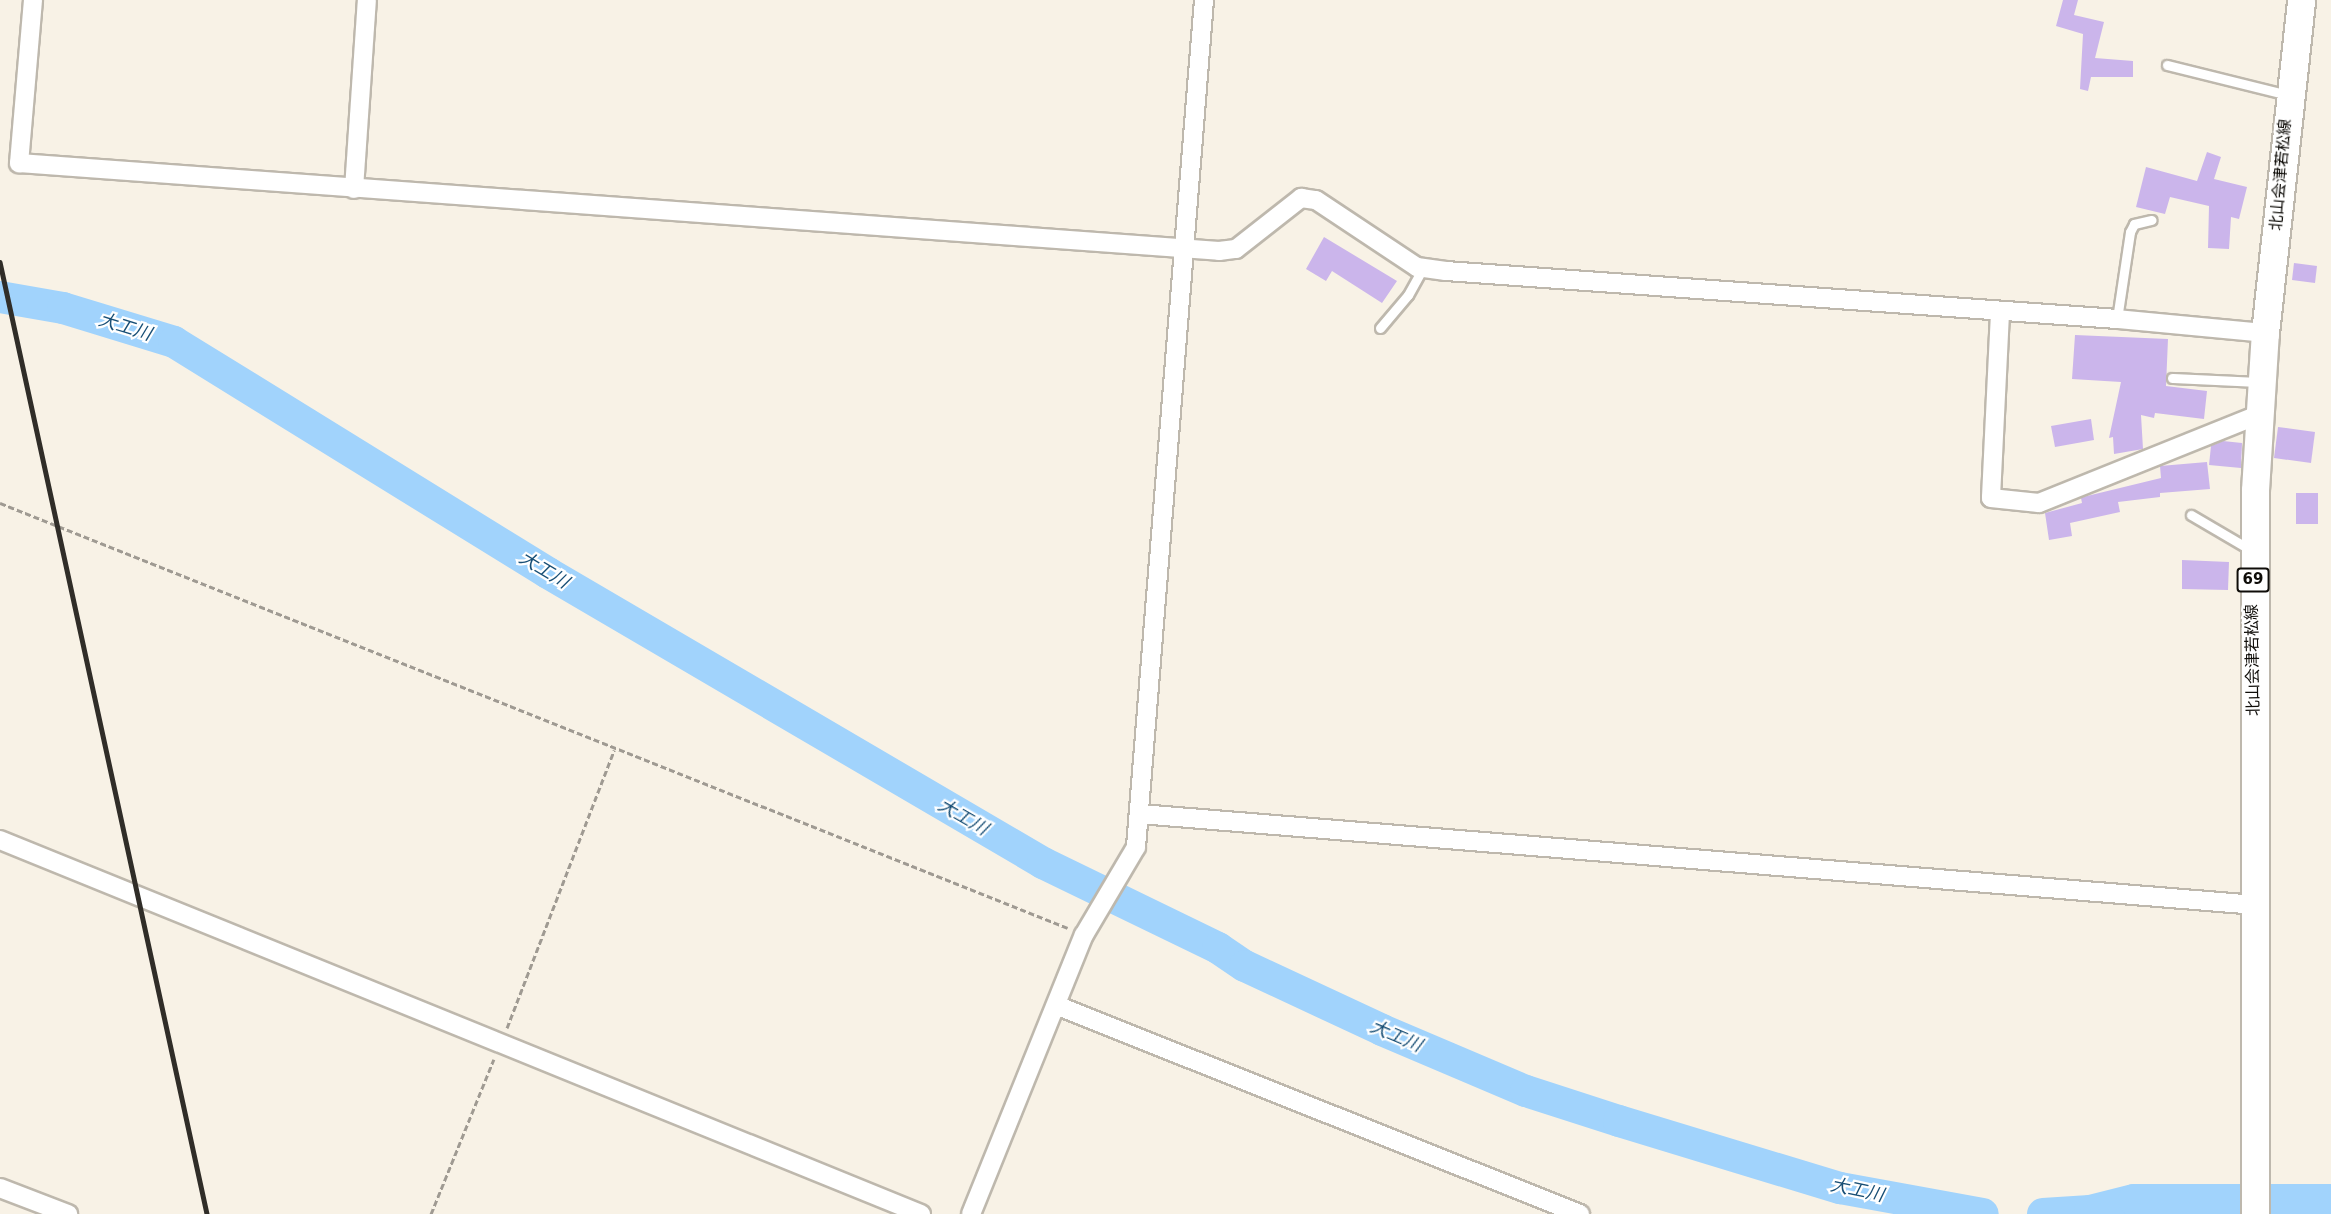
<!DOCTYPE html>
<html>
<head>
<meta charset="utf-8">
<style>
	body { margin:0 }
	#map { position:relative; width:2331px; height:1214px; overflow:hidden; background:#f8f2e6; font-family:"DejaVu Sans","Noto Sans JP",sans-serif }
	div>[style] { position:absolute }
	.river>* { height:32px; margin:-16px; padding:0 16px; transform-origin:16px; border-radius:16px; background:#a1d3fc }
	.building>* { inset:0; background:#cbb5eb }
	.path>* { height:3px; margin-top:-1.5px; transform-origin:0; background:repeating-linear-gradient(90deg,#9f9a92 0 6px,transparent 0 9px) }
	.roads { filter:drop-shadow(2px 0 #beb8ad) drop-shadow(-2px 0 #beb8ad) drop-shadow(0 2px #beb8ad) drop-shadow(0 -2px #beb8ad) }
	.service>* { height:9px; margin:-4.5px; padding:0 4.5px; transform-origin:4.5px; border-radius:4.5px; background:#fff }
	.minor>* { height:18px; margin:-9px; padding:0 9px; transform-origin:9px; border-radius:9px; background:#fff }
	.primary>* { height:27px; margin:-13.5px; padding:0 13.5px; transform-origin:13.5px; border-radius:13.5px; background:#fff }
	.rail>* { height:4.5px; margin:-2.25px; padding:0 2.25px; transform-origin:2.25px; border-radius:2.25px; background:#302d28 }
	span { translate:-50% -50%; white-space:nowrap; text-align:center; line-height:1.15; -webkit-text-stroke:4.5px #fff; paint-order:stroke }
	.shield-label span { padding:2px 4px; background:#fff; border:2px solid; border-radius:4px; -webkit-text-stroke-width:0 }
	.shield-label { font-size:15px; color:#0f0d09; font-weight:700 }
	.street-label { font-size:16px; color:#0f0d09 }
	.water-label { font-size:18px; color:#184f76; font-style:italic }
</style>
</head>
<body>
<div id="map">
	<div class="river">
		<i style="left:0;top:297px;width:64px;rotate:9.9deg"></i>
		<i style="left:63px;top:308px;width:116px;rotate:17deg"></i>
		<i style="left:174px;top:342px;width:440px;rotate:31.7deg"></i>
		<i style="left:548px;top:573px;width:574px;rotate:30.36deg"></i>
		<i style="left:1043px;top:863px;width:195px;rotate:25.9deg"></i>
		<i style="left:1218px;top:948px;width:32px;rotate:34deg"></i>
		<i style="left:1245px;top:966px;width:151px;rotate:25deg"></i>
		<i style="left:1382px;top:1030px;width:156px;rotate:23deg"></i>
		<i style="left:1526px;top:1091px;width:98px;rotate:17.9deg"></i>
		<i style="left:1619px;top:1121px;width:231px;rotate:16.9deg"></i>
		<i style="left:1840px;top:1188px;width:145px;rotate:10.3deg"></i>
		<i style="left:2043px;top:1214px;width:47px;rotate:-3.7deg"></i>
		<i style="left:2090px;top:1211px;width:45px;rotate:-14deg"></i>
		<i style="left:2134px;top:1200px;width:197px"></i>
	</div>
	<div class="building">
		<i style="clip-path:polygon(2063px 0,2078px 0,2074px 15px,2104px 22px,2095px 58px,2133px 61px,2133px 77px,2091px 77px,2088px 91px,2080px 89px,2083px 34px,2056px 26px)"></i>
		<i style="clip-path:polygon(2207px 152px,2221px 157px,2214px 179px,2247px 187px,2239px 219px,2231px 217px,2229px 249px,2208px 248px,2209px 206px,2170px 197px,2165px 214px,2136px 207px,2146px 167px,2197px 181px)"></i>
		<i style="clip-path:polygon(1324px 237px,1397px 281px,1382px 303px,1332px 271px,1326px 281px,1306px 269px)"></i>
		<i style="clip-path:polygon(2294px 263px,2317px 266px,2315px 283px,2292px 280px)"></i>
		<i style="clip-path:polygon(2075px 335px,2168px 339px,2166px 386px,2207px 391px,2204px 419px,2155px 413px,2154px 418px,2141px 415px,2143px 449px,2114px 454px,2113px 437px,2109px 438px,2121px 382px,2072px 379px)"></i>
		<i style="clip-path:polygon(2091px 419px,2094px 440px,2055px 447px,2051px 426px)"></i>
		<i style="clip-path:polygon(2278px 427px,2315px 432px,2311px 463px,2274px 458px)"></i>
		<i style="clip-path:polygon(2223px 441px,2242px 443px,2241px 468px,2209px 465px,2211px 446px)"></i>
		<i style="clip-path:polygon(2207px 462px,2210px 489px,2160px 493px,2160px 497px,2118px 502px,2120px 512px,2070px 523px,2072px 536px,2049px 540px,2045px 513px,2082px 503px,2081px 498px,2087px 496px,2161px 478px,2160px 466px)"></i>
		<i style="clip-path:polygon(2296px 493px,2318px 493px,2318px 524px,2296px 524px)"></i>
		<i style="clip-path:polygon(2182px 560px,2229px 562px,2228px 590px,2182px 589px)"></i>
	</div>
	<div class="path">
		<i style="left:0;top:503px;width:1149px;rotate:21.7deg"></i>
		<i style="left:507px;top:1028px;width:298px;rotate:-68.9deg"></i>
		<i style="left:431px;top:1214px;width:167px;rotate:-67.9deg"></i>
	</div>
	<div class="roads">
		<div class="service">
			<i style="left:2167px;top:65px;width:125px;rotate:13.9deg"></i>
			<i style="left:2117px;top:319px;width:88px;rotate:-81.5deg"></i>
			<i style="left:2130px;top:232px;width:9px;rotate:-63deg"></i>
			<i style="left:2134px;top:224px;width:18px;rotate:-13deg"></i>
			<i style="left:1380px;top:328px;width:43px;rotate:-49.7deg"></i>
			<i style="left:1408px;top:295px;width:31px;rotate:-61deg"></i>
			<i style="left:2172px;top:378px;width:87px;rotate:2.6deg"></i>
			<i style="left:2191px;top:515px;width:69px;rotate:30.3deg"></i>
		</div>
		<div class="minor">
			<i style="left:33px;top:0;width:164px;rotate:94.9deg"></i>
			<i style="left:19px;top:163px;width:1203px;rotate:4.19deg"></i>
			<i style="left:1219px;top:251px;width:17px;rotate:-7deg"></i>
			<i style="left:1236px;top:249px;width:83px;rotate:-38.1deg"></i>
			<i style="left:1301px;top:198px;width:15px;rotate:8deg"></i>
			<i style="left:1316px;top:200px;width:121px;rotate:33.6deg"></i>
			<i style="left:1417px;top:267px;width:29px;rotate:8deg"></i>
			<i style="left:1446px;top:271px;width:673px;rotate:4.09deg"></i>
			<i style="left:2117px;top:319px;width:149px;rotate:5.4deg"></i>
			<i style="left:354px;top:189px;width:189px;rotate:-86.1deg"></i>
			<i style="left:2000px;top:313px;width:185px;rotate:92.8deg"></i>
			<i style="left:1991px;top:498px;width:48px;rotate:5.9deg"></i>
			<i style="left:2039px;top:503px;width:238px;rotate:-21.9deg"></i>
			<i style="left:1140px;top:814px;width:1121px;rotate:4.66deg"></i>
			<i style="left:0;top:840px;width:994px;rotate:22.1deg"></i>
			<i style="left:1058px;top:1006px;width:562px;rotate:21.73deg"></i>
			<i style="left:0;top:1188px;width:73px;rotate:20.9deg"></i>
			<i style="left:971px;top:1214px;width:301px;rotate:-68deg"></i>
			<i style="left:1084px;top:935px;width:102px;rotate:-59.4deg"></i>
			<i style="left:1136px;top:847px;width:850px;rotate:-85.41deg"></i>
		</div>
		<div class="primary">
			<i style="left:2255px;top:1214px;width:724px;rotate:-90deg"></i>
			<i style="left:2255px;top:490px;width:157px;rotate:-86.4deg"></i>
			<i style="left:2265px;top:333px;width:335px;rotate:-83.8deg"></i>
		</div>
	</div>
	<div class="rail">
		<i style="left:0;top:262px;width:974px;rotate:77.73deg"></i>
	</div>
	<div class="shield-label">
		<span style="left:2253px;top:580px">69</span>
	</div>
	<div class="street-label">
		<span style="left:2281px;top:175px;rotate:-85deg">北山会津若松線</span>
		<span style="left:2253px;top:660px;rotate:-91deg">北山会津若松線</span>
	</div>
	<div class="water-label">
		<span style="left:125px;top:327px;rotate:17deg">大工川</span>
		<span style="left:544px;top:570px;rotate:31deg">大工川</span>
		<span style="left:963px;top:817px;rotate:30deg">大工川</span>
		<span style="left:1396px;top:1036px;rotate:23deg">大工川</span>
		<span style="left:1857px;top:1190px;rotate:12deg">大工川</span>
	</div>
</div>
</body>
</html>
